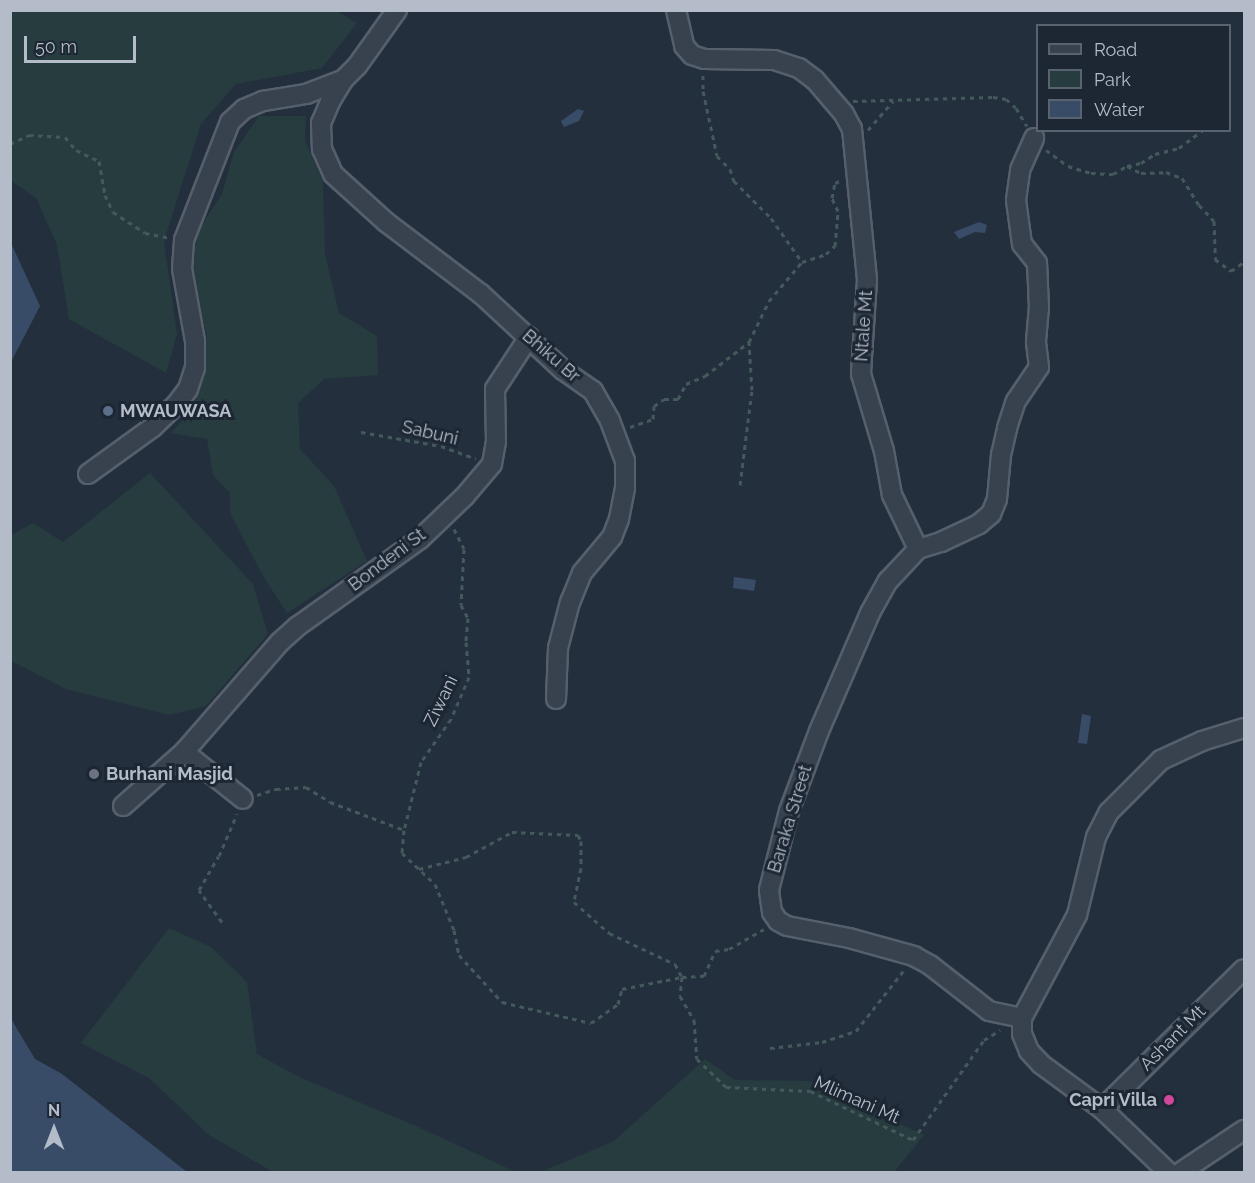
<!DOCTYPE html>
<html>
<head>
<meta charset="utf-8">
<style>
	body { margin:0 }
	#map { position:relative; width:1255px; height:1183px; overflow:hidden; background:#242f3e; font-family:Raleway,sans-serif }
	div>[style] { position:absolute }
	.green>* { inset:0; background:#263c3f }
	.water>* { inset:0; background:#394c67 }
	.path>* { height:3px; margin-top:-1.5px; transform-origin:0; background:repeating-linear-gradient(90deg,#44595c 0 4.5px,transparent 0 9px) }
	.roads { filter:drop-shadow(2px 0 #565f6c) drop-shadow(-2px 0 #565f6c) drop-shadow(0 2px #565f6c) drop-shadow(0 -2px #565f6c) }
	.minor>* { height:18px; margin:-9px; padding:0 9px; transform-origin:9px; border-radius:9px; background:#38414e }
	.dots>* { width:16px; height:16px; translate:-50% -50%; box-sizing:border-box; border:3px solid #1d2633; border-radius:50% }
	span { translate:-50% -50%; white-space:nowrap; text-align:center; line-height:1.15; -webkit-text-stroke:6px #1d2633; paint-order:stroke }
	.street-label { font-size:18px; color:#b4bcc9 }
	.poi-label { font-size:18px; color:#b4bcc9; font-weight:700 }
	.left { translate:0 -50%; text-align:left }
	.right { translate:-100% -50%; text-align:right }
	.frame { position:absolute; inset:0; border:12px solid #b4bcc9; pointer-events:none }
	.legend { position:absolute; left:1036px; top:24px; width:195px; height:108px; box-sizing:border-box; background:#1d2633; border:2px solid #59626f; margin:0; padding:8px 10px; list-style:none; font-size:18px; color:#b4bcc9 }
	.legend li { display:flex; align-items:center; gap:12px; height:30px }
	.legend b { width:30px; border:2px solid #59626f }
	.north { position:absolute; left:24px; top:1099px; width:60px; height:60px; -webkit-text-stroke:4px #1d2633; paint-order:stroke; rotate:0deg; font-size:16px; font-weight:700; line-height:24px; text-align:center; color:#b4bcc9 }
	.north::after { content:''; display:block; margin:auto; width:21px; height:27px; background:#b4bcc9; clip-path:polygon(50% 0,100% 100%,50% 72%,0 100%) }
	.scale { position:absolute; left:24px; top:36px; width:112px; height:27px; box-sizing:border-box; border:3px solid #b4bcc9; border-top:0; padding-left:8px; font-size:18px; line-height:21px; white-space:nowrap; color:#b4bcc9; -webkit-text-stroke:4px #1d2633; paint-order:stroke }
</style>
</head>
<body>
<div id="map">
	<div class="green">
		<i style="clip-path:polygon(335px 10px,357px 23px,322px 68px,236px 84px,201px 124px,164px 241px,177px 334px,166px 373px,69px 319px,57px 245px,36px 198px,11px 181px,11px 11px)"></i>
		<i style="clip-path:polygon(259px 116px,306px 116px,305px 141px,323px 181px,325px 254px,339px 313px,377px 336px,378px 375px,324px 379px,298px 403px,300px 449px,334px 486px,367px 561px,287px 613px,263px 576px,230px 513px,230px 493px,213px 475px,207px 439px,171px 433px,182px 421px,196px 399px,207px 336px,191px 275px,196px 233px,222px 194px,234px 152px)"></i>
		<i style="clip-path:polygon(150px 473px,253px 584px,268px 634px,206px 706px,169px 715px,66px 689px,11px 661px,11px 535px,33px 523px,63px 542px)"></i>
		<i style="clip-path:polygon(169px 928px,211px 947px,247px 982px,257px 1054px,299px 1077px,416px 1126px,516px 1172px,273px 1172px,209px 1135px,149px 1078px,81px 1043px)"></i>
		<i style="clip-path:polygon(705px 1059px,735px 1080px,809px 1081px,924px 1135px,894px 1172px,541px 1172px,614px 1141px)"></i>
	</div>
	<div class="water">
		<i style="clip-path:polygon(578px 109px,584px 111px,579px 121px,564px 127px,561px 121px)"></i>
		<i style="clip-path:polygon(979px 222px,987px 225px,985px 233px,975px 232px,959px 239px,954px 232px)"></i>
		<i style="clip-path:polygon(10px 241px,40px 306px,11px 362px,10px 362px)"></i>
		<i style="clip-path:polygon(734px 577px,756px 580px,754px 591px,733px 588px)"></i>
		<i style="clip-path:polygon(1082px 714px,1091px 716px,1087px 744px,1078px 743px)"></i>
		<i style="clip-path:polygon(10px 1017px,35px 1059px,62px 1074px,187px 1172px,11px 1172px)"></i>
	</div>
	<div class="path">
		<i style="left:703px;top:75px;width:16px;rotate:90deg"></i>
		<i style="left:703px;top:91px;width:66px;rotate:77.8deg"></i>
		<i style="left:717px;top:156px;width:18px;rotate:45deg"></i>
		<i style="left:730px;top:169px;width:13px;rotate:72deg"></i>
		<i style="left:734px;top:181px;width:52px;rotate:45deg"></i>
		<i style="left:771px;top:218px;width:54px;rotate:54.8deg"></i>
		<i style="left:853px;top:101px;width:140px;rotate:-1.6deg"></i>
		<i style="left:993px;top:97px;width:13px;rotate:9deg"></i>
		<i style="left:1006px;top:99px;width:13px;rotate:42deg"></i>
		<i style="left:1016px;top:108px;width:21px;rotate:59deg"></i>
		<i style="left:868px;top:130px;width:38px;rotate:-49deg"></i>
		<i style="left:10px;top:144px;width:21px;rotate:-25deg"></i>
		<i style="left:29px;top:135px;width:36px;rotate:3deg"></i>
		<i style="left:65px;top:137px;width:17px;rotate:50deg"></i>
		<i style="left:76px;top:150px;width:25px;rotate:26deg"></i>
		<i style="left:99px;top:161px;width:35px;rotate:80deg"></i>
		<i style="left:105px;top:195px;width:19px;rotate:65deg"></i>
		<i style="left:113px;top:212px;width:38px;rotate:33deg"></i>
		<i style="left:145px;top:233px;width:25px;rotate:11deg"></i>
		<i style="left:1046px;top:150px;width:27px;rotate:36deg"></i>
		<i style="left:1068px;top:166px;width:24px;rotate:17deg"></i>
		<i style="left:1091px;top:173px;width:22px;rotate:3deg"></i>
		<i style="left:1113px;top:174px;width:16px;rotate:-30deg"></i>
		<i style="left:1127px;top:166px;width:14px;rotate:-12deg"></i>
		<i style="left:1141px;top:163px;width:17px;rotate:-33deg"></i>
		<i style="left:1155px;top:154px;width:25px;rotate:-14deg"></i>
		<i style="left:1179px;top:148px;width:30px;rotate:-37deg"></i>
		<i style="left:1127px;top:166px;width:16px;rotate:27deg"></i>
		<i style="left:1141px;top:173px;width:25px;rotate:-2deg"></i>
		<i style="left:1166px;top:172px;width:17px;rotate:21deg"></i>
		<i style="left:1182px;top:178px;width:32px;rotate:58deg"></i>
		<i style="left:1199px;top:205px;width:22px;rotate:47deg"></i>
		<i style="left:1214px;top:221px;width:38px;rotate:88deg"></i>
		<i style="left:1215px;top:259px;width:20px;rotate:37deg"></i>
		<i style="left:1231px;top:271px;width:16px;rotate:-35deg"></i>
		<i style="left:630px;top:427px;width:24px;rotate:-19deg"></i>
		<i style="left:653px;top:419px;width:13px;rotate:-86deg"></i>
		<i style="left:654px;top:406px;width:12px;rotate:-35deg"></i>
		<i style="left:664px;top:399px;width:14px"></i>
		<i style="left:678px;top:399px;width:17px;rotate:-62deg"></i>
		<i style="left:686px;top:384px;width:21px;rotate:-23deg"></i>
		<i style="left:705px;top:376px;width:56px;rotate:-37.7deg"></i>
		<i style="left:749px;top:342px;width:46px;rotate:-64deg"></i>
		<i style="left:769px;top:301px;width:51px;rotate:-49.8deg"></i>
		<i style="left:802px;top:262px;width:25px;rotate:-18deg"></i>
		<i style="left:826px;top:254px;width:12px;rotate:-42deg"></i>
		<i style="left:835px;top:246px;width:35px;rotate:-85deg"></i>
		<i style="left:838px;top:211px;width:14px;rotate:-115deg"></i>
		<i style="left:832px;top:198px;width:15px;rotate:-79deg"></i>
		<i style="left:835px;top:183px;width:8px;rotate:-23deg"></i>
		<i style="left:361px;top:432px;width:81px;rotate:9.9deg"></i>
		<i style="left:441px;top:446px;width:37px;rotate:20deg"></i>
		<i style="left:740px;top:485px;width:96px;rotate:-82.8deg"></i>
		<i style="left:752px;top:390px;width:48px;rotate:-93.6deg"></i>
		<i style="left:454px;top:529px;width:22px;rotate:63deg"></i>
		<i style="left:464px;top:549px;width:56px;rotate:93.1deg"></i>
		<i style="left:461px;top:605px;width:15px;rotate:62deg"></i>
		<i style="left:468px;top:618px;width:24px;rotate:95deg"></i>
		<i style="left:466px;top:642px;width:35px;rotate:85deg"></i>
		<i style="left:469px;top:677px;width:46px;rotate:113.2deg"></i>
		<i style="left:451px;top:719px;width:52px;rotate:124.9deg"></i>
		<i style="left:421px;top:762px;width:70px;rotate:104deg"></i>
		<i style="left:404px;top:830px;width:23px;rotate:95deg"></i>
		<i style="left:402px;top:853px;width:45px;rotate:43.2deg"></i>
		<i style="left:435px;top:884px;width:50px;rotate:67.6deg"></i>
		<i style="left:454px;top:930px;width:25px;rotate:79deg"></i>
		<i style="left:459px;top:955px;width:64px;rotate:47.5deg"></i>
		<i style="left:502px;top:1002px;width:91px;rotate:13.3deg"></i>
		<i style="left:591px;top:1023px;width:33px;rotate:-35deg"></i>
		<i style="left:618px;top:1004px;width:16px;rotate:-75deg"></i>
		<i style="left:622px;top:989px;width:61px;rotate:-11.3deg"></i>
		<i style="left:682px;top:977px;width:22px;rotate:-3deg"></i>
		<i style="left:704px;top:976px;width:27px;rotate:-66deg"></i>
		<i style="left:715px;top:951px;width:14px;rotate:-8deg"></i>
		<i style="left:729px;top:949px;width:40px;rotate:-29.7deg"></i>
		<i style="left:257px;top:795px;width:20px;rotate:-18deg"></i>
		<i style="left:276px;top:789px;width:30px;rotate:-4deg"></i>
		<i style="left:306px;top:787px;width:28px;rotate:32deg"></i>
		<i style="left:330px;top:802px;width:79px;rotate:20.7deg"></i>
		<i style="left:419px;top:869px;width:49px;rotate:-14.3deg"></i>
		<i style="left:466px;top:857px;width:52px;rotate:-28.5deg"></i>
		<i style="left:512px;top:832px;width:66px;rotate:2.6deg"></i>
		<i style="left:578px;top:835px;width:7px;rotate:63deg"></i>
		<i style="left:581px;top:841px;width:27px;rotate:90deg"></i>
		<i style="left:581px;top:868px;width:35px;rotate:102deg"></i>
		<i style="left:574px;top:902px;width:47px;rotate:41.5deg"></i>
		<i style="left:609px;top:933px;width:73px;rotate:25.2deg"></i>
		<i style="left:675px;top:964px;width:15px;rotate:62deg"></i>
		<i style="left:222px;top:922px;width:39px;rotate:-126deg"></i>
		<i style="left:199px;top:890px;width:39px;rotate:-60deg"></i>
		<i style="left:219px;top:856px;width:46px;rotate:-66.8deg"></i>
		<i style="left:682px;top:977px;width:19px;rotate:96deg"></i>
		<i style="left:680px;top:996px;width:28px;rotate:60deg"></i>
		<i style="left:694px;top:1020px;width:39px;rotate:86deg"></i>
		<i style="left:697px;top:1059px;width:40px;rotate:44deg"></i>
		<i style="left:726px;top:1087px;width:84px;rotate:2.7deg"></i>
		<i style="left:810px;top:1091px;width:114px;rotate:25.4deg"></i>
		<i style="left:913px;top:1140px;width:123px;rotate:-54.6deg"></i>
		<i style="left:984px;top:1040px;width:19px;rotate:-32deg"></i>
		<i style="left:770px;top:1048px;width:52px;rotate:-6.6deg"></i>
		<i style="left:822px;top:1042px;width:36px;rotate:-18deg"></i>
		<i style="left:856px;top:1031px;width:78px;rotate:-51.8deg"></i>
	</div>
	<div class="roads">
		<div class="minor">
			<i style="left:397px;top:10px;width:69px;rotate:125.5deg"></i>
			<i style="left:357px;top:66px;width:20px;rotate:135deg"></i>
			<i style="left:343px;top:80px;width:26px;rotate:121deg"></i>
			<i style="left:330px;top:102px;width:23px;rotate:113deg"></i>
			<i style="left:321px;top:123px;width:26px;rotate:88deg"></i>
			<i style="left:322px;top:149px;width:27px;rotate:66deg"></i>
			<i style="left:333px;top:174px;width:72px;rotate:42.2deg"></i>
			<i style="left:386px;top:222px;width:119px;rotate:37.2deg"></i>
			<i style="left:481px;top:294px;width:112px;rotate:42.8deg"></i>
			<i style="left:563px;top:370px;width:37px;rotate:35deg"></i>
			<i style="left:593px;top:391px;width:34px;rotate:60deg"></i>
			<i style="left:610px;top:421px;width:43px;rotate:69.4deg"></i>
			<i style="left:625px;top:461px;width:27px;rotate:90deg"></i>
			<i style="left:625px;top:488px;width:32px;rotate:101deg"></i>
			<i style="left:619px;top:519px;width:19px;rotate:111deg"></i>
			<i style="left:612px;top:537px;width:47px;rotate:129.8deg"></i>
			<i style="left:582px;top:573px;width:31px;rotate:112deg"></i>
			<i style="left:570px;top:602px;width:48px;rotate:104.6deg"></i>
			<i style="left:558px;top:648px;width:51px;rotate:92.2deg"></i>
			<i style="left:676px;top:10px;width:37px;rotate:77deg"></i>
			<i style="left:684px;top:46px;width:12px;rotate:48deg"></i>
			<i style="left:692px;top:55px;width:13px;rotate:18deg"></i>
			<i style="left:704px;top:59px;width:70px;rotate:0.8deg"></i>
			<i style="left:774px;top:60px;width:26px;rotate:18deg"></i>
			<i style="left:799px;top:68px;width:20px;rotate:37deg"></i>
			<i style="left:815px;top:80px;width:45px;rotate:49.5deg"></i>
			<i style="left:844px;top:114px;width:17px;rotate:62deg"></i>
			<i style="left:852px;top:129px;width:152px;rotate:84.3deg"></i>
			<i style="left:867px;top:280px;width:94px;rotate:93.7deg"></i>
			<i style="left:861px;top:374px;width:80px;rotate:73.4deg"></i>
			<i style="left:884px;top:451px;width:45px;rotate:79.7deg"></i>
			<i style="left:892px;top:495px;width:60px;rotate:64.3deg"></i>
			<i style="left:88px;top:474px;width:80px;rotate:-35.9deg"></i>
			<i style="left:153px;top:427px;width:32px;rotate:-44deg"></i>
			<i style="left:176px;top:405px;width:20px;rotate:-53deg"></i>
			<i style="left:188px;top:389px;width:22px;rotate:-72deg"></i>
			<i style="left:195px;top:368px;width:27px;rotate:-90deg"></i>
			<i style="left:195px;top:341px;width:73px;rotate:-100.2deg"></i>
			<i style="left:182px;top:269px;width:29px;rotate:-86deg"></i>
			<i style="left:184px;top:240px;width:127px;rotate:-68.7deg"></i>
			<i style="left:230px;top:122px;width:19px;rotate:-43deg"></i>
			<i style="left:244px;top:109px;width:21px;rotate:-23deg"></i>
			<i style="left:263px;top:101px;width:44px;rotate:-9.2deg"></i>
			<i style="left:306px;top:94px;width:40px;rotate:-21deg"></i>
			<i style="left:184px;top:752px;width:75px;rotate:38.5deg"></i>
			<i style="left:123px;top:806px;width:81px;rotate:-41.5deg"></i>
			<i style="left:184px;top:752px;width:146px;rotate:-48.9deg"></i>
			<i style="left:280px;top:642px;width:24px;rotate:-42deg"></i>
			<i style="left:298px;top:626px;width:150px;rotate:-35.5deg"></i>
			<i style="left:420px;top:539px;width:61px;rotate:-43.7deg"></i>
			<i style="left:464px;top:497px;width:43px;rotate:-49.7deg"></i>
			<i style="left:492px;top:464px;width:22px;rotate:-80deg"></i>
			<i style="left:496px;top:442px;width:53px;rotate:-91.1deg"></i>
			<i style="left:495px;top:389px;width:62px;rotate:-56.8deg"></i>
			<i style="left:1022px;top:1018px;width:34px;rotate:-168deg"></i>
			<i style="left:989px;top:1011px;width:75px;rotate:-142.1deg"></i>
			<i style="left:930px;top:965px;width:18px;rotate:-151deg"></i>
			<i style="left:914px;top:956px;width:67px;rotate:-164.5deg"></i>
			<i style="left:849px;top:938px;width:63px;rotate:-169deg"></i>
			<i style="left:787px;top:926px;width:10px;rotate:-151deg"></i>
			<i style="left:778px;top:921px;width:11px;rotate:-124deg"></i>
			<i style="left:772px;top:912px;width:22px;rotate:-98deg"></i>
			<i style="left:769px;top:890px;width:81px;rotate:-75.8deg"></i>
			<i style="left:789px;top:811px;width:85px;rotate:-69.4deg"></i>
			<i style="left:819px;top:731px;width:129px;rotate:-66.6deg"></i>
			<i style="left:870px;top:613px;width:37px;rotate:-61deg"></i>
			<i style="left:888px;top:581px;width:44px;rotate:-46.8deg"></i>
			<i style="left:918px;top:549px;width:24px;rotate:-17deg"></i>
			<i style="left:941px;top:542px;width:42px;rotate:-25.3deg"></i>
			<i style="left:979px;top:524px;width:16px;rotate:-40deg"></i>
			<i style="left:991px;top:514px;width:16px;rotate:-68deg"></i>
			<i style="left:997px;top:499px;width:44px;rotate:-84.8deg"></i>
			<i style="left:1001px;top:455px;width:28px;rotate:-77deg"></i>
			<i style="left:1007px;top:428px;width:28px;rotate:-72deg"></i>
			<i style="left:1016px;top:401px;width:41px;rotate:-55.9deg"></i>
			<i style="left:1039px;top:367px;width:26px;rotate:-97deg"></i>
			<i style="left:1036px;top:341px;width:33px;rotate:-85deg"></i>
			<i style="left:1039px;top:308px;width:45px;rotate:-92.5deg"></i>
			<i style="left:1037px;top:263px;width:24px;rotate:-128deg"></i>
			<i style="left:1022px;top:244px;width:44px;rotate:-97.8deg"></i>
			<i style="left:1016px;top:200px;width:30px;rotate:-82deg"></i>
			<i style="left:1020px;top:170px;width:35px;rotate:-66deg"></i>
			<i style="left:1102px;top:1109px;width:199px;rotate:-44.6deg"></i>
			<i style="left:1168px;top:1172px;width:91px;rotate:-136.3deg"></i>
			<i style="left:1102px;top:1109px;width:76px;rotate:-143.6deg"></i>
			<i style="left:1041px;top:1064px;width:18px;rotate:-133deg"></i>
			<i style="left:1029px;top:1051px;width:18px;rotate:-112deg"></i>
			<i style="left:1022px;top:1034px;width:16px;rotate:-90deg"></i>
			<i style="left:1022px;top:1018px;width:117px;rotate:-61.9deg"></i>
			<i style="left:1077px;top:915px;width:80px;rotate:-76.3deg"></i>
			<i style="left:1096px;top:837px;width:28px;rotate:-63deg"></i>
			<i style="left:1109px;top:812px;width:74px;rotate:-45deg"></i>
			<i style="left:1161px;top:760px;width:45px;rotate:-24.9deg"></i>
			<i style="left:1202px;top:741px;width:44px;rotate:-17.2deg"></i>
			<i style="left:1181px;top:1172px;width:76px;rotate:-33.7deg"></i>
		</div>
	</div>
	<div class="dots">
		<i style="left:108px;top:411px;background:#5c6f8a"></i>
		<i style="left:94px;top:774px;background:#6b7280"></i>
		<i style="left:1169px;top:1100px;background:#d1479c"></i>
	</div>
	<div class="street-label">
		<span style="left:864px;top:326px;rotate:-86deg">Ntale Mt</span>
		<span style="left:551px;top:356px;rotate:41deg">Bhiku Br</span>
		<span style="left:430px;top:433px;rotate:13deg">Sabuni</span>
		<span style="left:387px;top:560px;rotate:-37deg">Bondeni St</span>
		<span style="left:441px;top:701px;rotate:-64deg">Ziwani</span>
		<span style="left:790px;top:819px;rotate:-73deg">Baraka Street</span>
		<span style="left:1173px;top:1038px;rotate:-45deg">Ashant Mt</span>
		<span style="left:857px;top:1100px;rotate:24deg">Mlimani Mt</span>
	</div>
	<div class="poi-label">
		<span class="left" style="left:120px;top:411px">MWAUWASA</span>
		<span class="left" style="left:106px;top:774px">Burhani Masjid</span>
		<span class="right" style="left:1157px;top:1100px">Capri Villa</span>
	</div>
	<div class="frame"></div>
	<ul class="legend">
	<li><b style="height:8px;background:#38414e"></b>Road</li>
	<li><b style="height:16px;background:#263c3f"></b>Park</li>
	<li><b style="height:16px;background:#394c67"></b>Water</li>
	</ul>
	<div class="north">N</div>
	<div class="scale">50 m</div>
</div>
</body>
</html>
